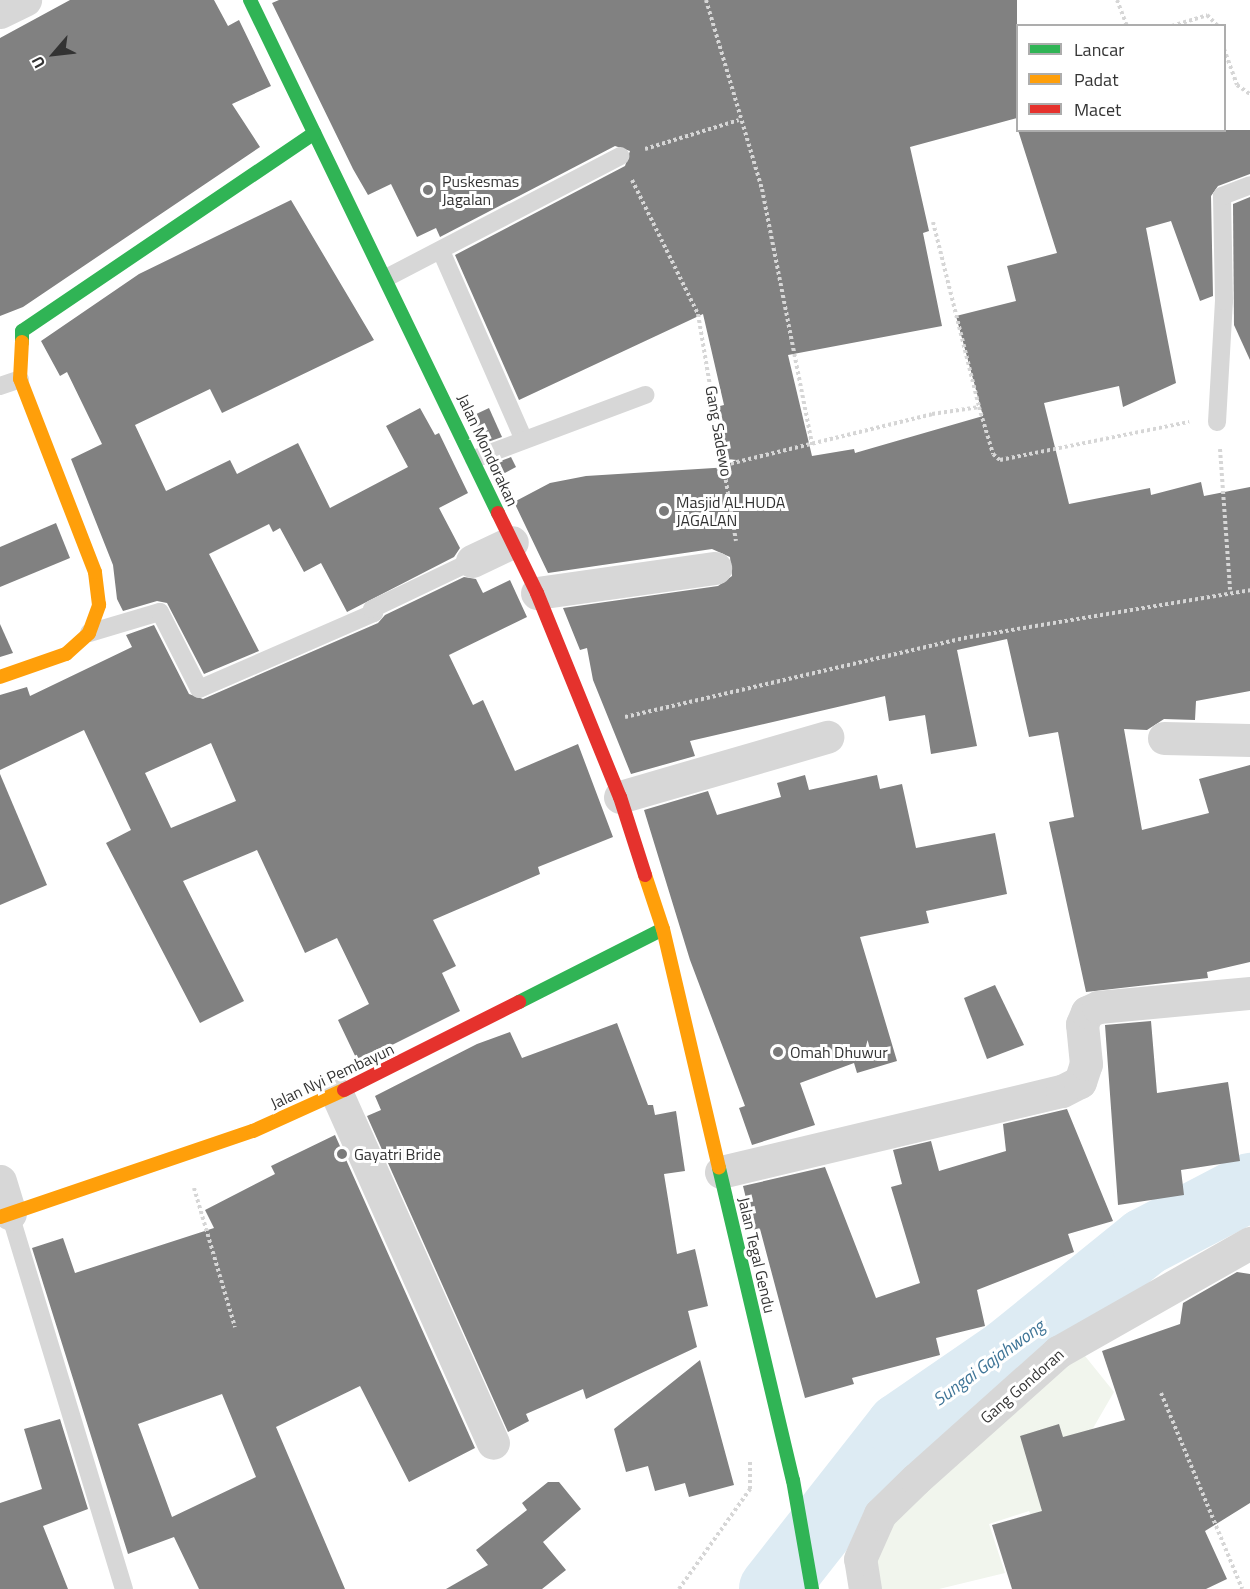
<!DOCTYPE html>
<html>
<head>
<meta charset="utf-8">
<style>
	body { margin:0 }
	#map { position:relative; width:1250px; height:1589px; overflow:hidden; background:#fff; font-family:"Titillium Web",sans-serif }
	div>[style] { position:absolute }
	.green>* { inset:0; background:#f1f5ed }
	.river>* { height:68px; margin:-34px; padding:0 34px; transform-origin:34px; border-radius:34px; background:#ddebf3 }
	.building>* { inset:0; background:#818181 }
	.path>* { height:4px; margin-top:-2px; transform-origin:0; background:repeating-linear-gradient(90deg,#d6d6d6 0 3px,transparent 0 6px) }
	.lane>* { height:18px; margin:-9px; padding:0 9px; transform-origin:9px; border-radius:9px; background:#d7d7d7 }
	.street>* { height:33px; margin:-16.5px; padding:0 16.5px; transform-origin:16.5px; border-radius:16.5px; background:#d7d7d7 }
	.fast>* { height:14px; margin:-7px; padding:0 7px; transform-origin:7px; border-radius:7px; background:#30b455 }
	.slow>* { height:14px; margin:-7px; padding:0 7px; transform-origin:7px; border-radius:7px; background:#ff9f0a }
	.jam>* { height:14px; margin:-7px; padding:0 7px; transform-origin:7px; border-radius:7px; background:#e5322d }
	.dots>* { width:16px; height:16px; translate:-50% -50%; box-sizing:border-box; border:3px solid #fff; border-radius:50% }
	span { translate:-50% -50%; white-space:nowrap; text-align:center; line-height:1.15; -webkit-text-stroke:6px #fff; paint-order:stroke }
	.poi-label { font-size:16px; color:#333 }
	.left { translate:0 -50%; text-align:left }
	.street-label { font-size:16px; color:#333 }
	.water-label { font-size:18px; color:#3f7597; font-style:italic }
	.legend { position:absolute; left:1016px; top:24px; width:210px; height:108px; box-sizing:border-box; background:#fff; border:2px solid #adadad; margin:0; padding:8px 10px; list-style:none; font-size:18px; color:#333 }
	.legend li { display:flex; align-items:center; gap:12px; height:30px }
	.legend b { width:30px; border:2px solid #adadad }
	.north { position:absolute; left:24px; top:24px; width:60px; height:60px; -webkit-text-stroke:4px #fff; paint-order:stroke; rotate:242deg; font-size:16px; font-weight:700; line-height:24px; text-align:center; color:#333 }
	.north::after { content:''; display:block; margin:auto; width:21px; height:27px; background:#333; clip-path:polygon(50% 0,100% 100%,50% 72%,0 100%) }
</style>
</head>
<body>
<div id="map">
	<div class="green">
		<i style="clip-path:polygon(1081px 1351px,1114px 1392px,1092px 1430px,1059px 1578px,1029px 1511px,989px 1524px,1005px 1573px,939px 1589px,857px 1589px,894px 1504px)"></i>
	</div>
	<div class="river">
		<i style="left:773px;top:1589px;width:206px;rotate:-51.9deg"></i>
		<i style="left:900px;top:1427px;width:132px;rotate:-34.5deg"></i>
		<i style="left:1009px;top:1352px;width:175px;rotate:-39deg"></i>
		<i style="left:1145px;top:1242px;width:119px;rotate:-27.6deg"></i>
	</div>
	<div class="building">
		<i style="clip-path:polygon(70px 0,214px 0,228px 26px,239px 20px,271px 86px,232px 104px,260px 147px,23px 307px,0 316px,0 38px)"></i>
		<i style="clip-path:polygon(279px 0,1017px 0,1017px 118px,910px 147px,929px 231px,923px 233px,942px 326px,788px 355px,812px 456px,854px 449px,855px 453px,983px 416px,956px 316px,1016px 301px,1007px 266px,1057px 253px,1018px 130px,1250px 130px,1250px 174px,1218px 186px,1211px 196px,1213px 296px,1200px 301px,1171px 221px,1146px 228px,1176px 383px,1123px 407px,1119px 386px,1044px 403px,1069px 504px,1150px 488px,1151px 495px,1201px 482px,1204px 496px,1250px 487px,1250px 691px,1196px 701px,1195px 720px,1164px 719px,1147px 730px,1124px 729px,1142px 830px,1209px 813px,1199px 779px,1250px 765px,1250px 962px,1207px 972px,1208px 978px,1086px 992px,1049px 822px,1074px 817px,1058px 732px,1029px 737px,1007px 639px,957px 650px,977px 746px,931px 754px,925px 715px,889px 721px,885px 696px,690px 741px,695px 756px,631px 774px,593px 680px,587px 648px,580px 650px,563px 608px,718px 586px,732px 576px,730px 557px,712px 549px,548px 573px,514px 502px,550px 483px,586px 476px,730px 467px,716px 407px,724px 405px,703px 314px,519px 400px,455px 255px,625px 166px,630px 151px,615px 146px,440px 237px,436px 228px,417px 237px,391px 184px,368px 195px,353px 169px,272px 3px)"></i>
		<i style="clip-path:polygon(1250px 197px,1250px 360px,1234px 325px,1233px 204px)"></i>
		<i style="clip-path:polygon(291px 200px,374px 340px,222px 413px,210px 389px,135px 425px,166px 491px,230px 460px,237px 474px,298px 443px,330px 508px,408px 467px,386px 426px,420px 408px,435px 435px,439px 433px,468px 493px,439px 508px,460px 548px,454px 557px,347px 612px,321px 563px,304px 572px,280px 528px,273px 532px,269px 524px,209px 554px,259px 651px,204px 674px,167px 603px,157px 601px,123px 611px,117px 599px,113px 565px,71px 459px,102px 444px,67px 372px,60px 376px,41px 341px,139px 274px)"></i>
		<i style="clip-path:polygon(489px 408px,502px 437px,485px 443px,472px 416px)"></i>
		<i style="clip-path:polygon(511px 457px,516px 467px,501px 475px,495px 463px)"></i>
		<i style="clip-path:polygon(56px 523px,70px 558px,0 587px,0 547px)"></i>
		<i style="clip-path:polygon(evenodd,464px 577px,476px 579px,483px 593px,510px 580px,527px 617px,449px 655px,473px 705px,483px 700px,515px 771px,578px 744px,613px 837px,538px 867px,540px 874px,433px 920px,456px 966px,442px 973px,460px 1011px,358px 1062px,338px 1020px,369px 1004px,337px 938px,305px 953px,257px 850px,183px 881px,244px 1001px,200px 1023px,106px 843px,131px 830px,84px 730px,0 770px,0 695px,27px 687px,30px 696px,132px 647px,126px 635px,154px 625px,189px 694px,203px 699px,378px 623px,385px 615px,464px 577px,211px 743px,236px 801px,171px 828px,145px 773px,211px 743px)"></i>
		<i style="clip-path:polygon(0 624px,13px 653px,0 657px)"></i>
		<i style="clip-path:polygon(0 774px,47px 885px,0 905px)"></i>
		<i style="clip-path:polygon(805px 775px,809px 790px,877px 775px,880px 789px,902px 784px,916px 848px,995px 833px,1007px 894px,926px 911px,929px 923px,860px 937px,897px 1061px,857px 1073px,854px 1063px,800px 1083px,815px 1125px,752px 1145px,739px 1108px,745px 1106px,690px 960px,644px 810px,708px 791px,717px 815px,781px 797px,777px 783px)"></i>
		<i style="clip-path:polygon(995px 985px,1024px 1045px,987px 1059px,964px 998px)"></i>
		<i style="clip-path:polygon(1151px 1021px,1157px 1093px,1228px 1082px,1240px 1161px,1181px 1170px,1184px 1195px,1118px 1205px,1105px 1025px)"></i>
		<i style="clip-path:polygon(617px 1023px,648px 1105px,653px 1105px,655px 1115px,676px 1111px,685px 1171px,664px 1174px,677px 1254px,695px 1249px,708px 1306px,688px 1311px,697px 1347px,586px 1399px,583px 1389px,526px 1414px,529px 1421px,508px 1432px,367px 1116px,381px 1110px,375px 1096px,477px 1044px,510px 1032px,522px 1058px)"></i>
		<i style="clip-path:polygon(1067px 1109px,1113px 1221px,1068px 1234px,1074px 1252px,977px 1290px,985px 1326px,936px 1338px,940px 1355px,852px 1378px,854px 1384px,805px 1398px,760px 1229px,754px 1231px,743px 1186px,825px 1167px,876px 1298px,920px 1283px,891px 1187px,902px 1184px,893px 1150px,931px 1141px,939px 1171px,1006px 1151px,1003px 1124px)"></i>
		<i style="clip-path:polygon(evenodd,335px 1135px,475px 1448px,409px 1482px,360px 1386px,276px 1427px,345px 1589px,199px 1589px,174px 1537px,128px 1554px,32px 1248px,63px 1238px,75px 1273px,214px 1228px,205px 1210px,275px 1174px,271px 1166px,335px 1135px,222px 1394px,256px 1477px,172px 1517px,138px 1424px,222px 1394px)"></i>
		<i style="clip-path:polygon(1237px 1272px,1250px 1274px,1250px 1503px,1205px 1531px,1227px 1579px,1206px 1589px,1012px 1589px,992px 1525px,1042px 1511px,1020px 1436px,1059px 1424px,1063px 1437px,1125px 1420px,1102px 1351px,1180px 1324px,1183px 1303px)"></i>
		<i style="clip-path:polygon(700px 1360px,734px 1485px,689px 1497px,685px 1483px,655px 1491px,648px 1466px,626px 1472px,614px 1429px)"></i>
		<i style="clip-path:polygon(60px 1419px,88px 1509px,43px 1526px,68px 1589px,0 1589px,0 1503px,42px 1489px,24px 1429px)"></i>
		<i style="clip-path:polygon(548px 1482px,559px 1482px,581px 1509px,543px 1542px,566px 1570px,542px 1589px,446px 1589px,488px 1565px,476px 1550px,527px 1510px,522px 1503px)"></i>
	</div>
	<div class="path">
		<i style="left:706px;top:0;width:197px;rotate:73.5deg"></i>
		<i style="left:762px;top:189px;width:261px;rotate:78.9deg"></i>
		<i style="left:1117px;top:0;width:28px;rotate:69deg"></i>
		<i style="left:1172px;top:26px;width:37px;rotate:-17deg"></i>
		<i style="left:1207px;top:15px;width:16px;rotate:45deg"></i>
		<i style="left:1224px;top:49px;width:38px;rotate:70deg"></i>
		<i style="left:1237px;top:85px;width:16px;rotate:35deg"></i>
		<i style="left:645px;top:149px;width:98px;rotate:-17.1deg"></i>
		<i style="left:632px;top:180px;width:149px;rotate:63.8deg"></i>
		<i style="left:698px;top:314px;width:230px;rotate:80.5deg"></i>
		<i style="left:933px;top:222px;width:191px;rotate:76deg"></i>
		<i style="left:1220px;top:449px;width:141px;rotate:85.9deg"></i>
		<i style="left:725px;top:465px;width:213px;rotate:-13.8deg"></i>
		<i style="left:932px;top:414px;width:48px;rotate:-8.5deg"></i>
		<i style="left:979px;top:407px;width:49px;rotate:73.4deg"></i>
		<i style="left:993px;top:454px;width:9px;rotate:41deg"></i>
		<i style="left:1000px;top:460px;width:193px;rotate:-11.4deg"></i>
		<i style="left:625px;top:717px;width:354px;rotate:-13.1deg"></i>
		<i style="left:970px;top:637px;width:284px;rotate:-9.5deg"></i>
		<i style="left:194px;top:1188px;width:145px;rotate:73.6deg"></i>
		<i style="left:1161px;top:1393px;width:212px;rotate:67.5deg"></i>
		<i style="left:679px;top:1589px;width:123px;rotate:-54.6deg"></i>
		<i style="left:750px;top:1489px;width:29px;rotate:-90deg"></i>
	</div>
	<div class="lane">
		<i style="left:441px;top:251px;width:206px;rotate:66.3deg"></i>
		<i style="left:388px;top:277px;width:262px;rotate:-27.5deg"></i>
		<i style="left:0;top:386px;width:21px;rotate:-19deg"></i>
		<i style="left:1217px;top:422px;width:121px;rotate:-86.7deg"></i>
		<i style="left:1224px;top:301px;width:105px;rotate:-91.1deg"></i>
		<i style="left:1222px;top:196px;width:30px;rotate:-21deg"></i>
		<i style="left:474px;top:459px;width:183px;rotate:-20.5deg"></i>
		<i style="left:89px;top:633px;width:74px;rotate:-16.5deg"></i>
		<i style="left:160px;top:612px;width:86px;rotate:63.1deg"></i>
		<i style="left:199px;top:689px;width:191px;rotate:-23.5deg"></i>
		<i style="left:374px;top:613px;width:4px;rotate:-117deg"></i>
		<i style="left:372px;top:609px;width:111px;rotate:-25.6deg"></i>
		<i style="left:10px;top:1214px;width:392px;rotate:73.1deg"></i>
	</div>
	<div class="street">
		<i style="left:0;top:12px;width:28px;rotate:-26deg"></i>
		<i style="left:472px;top:561px;width:44px;rotate:-25.4deg"></i>
		<i style="left:537px;top:593px;width:180px;rotate:-8deg"></i>
		<i style="left:1164px;top:738px;width:86px;rotate:1.3deg"></i>
		<i style="left:620px;top:797px;width:216px;rotate:-16.2deg"></i>
		<i style="left:337px;top:1094px;width:382px;rotate:65.9deg"></i>
		<i style="left:721px;top:1172px;width:350px;rotate:-13.4deg"></i>
		<i style="left:1062px;top:1091px;width:20px;rotate:-27deg"></i>
		<i style="left:1080px;top:1082px;width:19px;rotate:-72deg"></i>
		<i style="left:1086px;top:1064px;width:40px;rotate:-95.7deg"></i>
		<i style="left:1082px;top:1024px;width:13px;rotate:-67deg"></i>
		<i style="left:1087px;top:1012px;width:12px;rotate:-24deg"></i>
		<i style="left:1098px;top:1007px;width:153px;rotate:-5.3deg"></i>
		<i style="left:0;top:1181px;width:34px;rotate:73deg"></i>
		<i style="left:865px;top:1589px;width:30px;rotate:-99deg"></i>
		<i style="left:860px;top:1559px;width:49px;rotate:-66deg"></i>
		<i style="left:880px;top:1514px;width:50px;rotate:-44.2deg"></i>
		<i style="left:916px;top:1479px;width:191px;rotate:-41.8deg"></i>
		<i style="left:1058px;top:1352px;width:221px;rotate:-29.6deg"></i>
	</div>
	<div class="fast">
		<i style="left:250px;top:0;width:570px;rotate:64.2deg"></i>
		<i style="left:22px;top:342px;width:11px;rotate:-90deg"></i>
		<i style="left:22px;top:331px;width:353px;rotate:-34.1deg"></i>
		<i style="left:519px;top:1002px;width:161px;rotate:-26.9deg"></i>
		<i style="left:719px;top:1168px;width:321px;rotate:76.7deg"></i>
		<i style="left:793px;top:1480px;width:111px;rotate:80.1deg"></i>
	</div>
	<div class="slow">
		<i style="left:0;top:677px;width:70px;rotate:-19.2deg"></i>
		<i style="left:66px;top:654px;width:31px;rotate:-42deg"></i>
		<i style="left:89px;top:633px;width:30px;rotate:-70deg"></i>
		<i style="left:99px;top:605px;width:33px;rotate:-97deg"></i>
		<i style="left:95px;top:572px;width:207px;rotate:-111.2deg"></i>
		<i style="left:20px;top:379px;width:37px;rotate:-87deg"></i>
		<i style="left:645px;top:875px;width:57px;rotate:71.6deg"></i>
		<i style="left:663px;top:929px;width:245px;rotate:76.8deg"></i>
		<i style="left:0;top:1217px;width:267px;rotate:-18.8deg"></i>
		<i style="left:253px;top:1131px;width:100px;rotate:-24.3deg"></i>
	</div>
	<div class="jam">
		<i style="left:498px;top:513px;width:89px;rotate:64deg"></i>
		<i style="left:537px;top:593px;width:220px;rotate:67.9deg"></i>
		<i style="left:620px;top:797px;width:82px;rotate:72.2deg"></i>
		<i style="left:344px;top:1090px;width:196px;rotate:-26.7deg"></i>
	</div>
	<div class="dots">
		<i style="left:428px;top:190px;background:#7a7a7a"></i>
		<i style="left:664px;top:511px;background:#7a7a7a"></i>
		<i style="left:778px;top:1052px;background:#7a7a7a"></i>
		<i style="left:342px;top:1154px;background:#7a7a7a"></i>
	</div>
	<div class="poi-label">
		<span class="left" style="left:442px;top:190px">Puskesmas<br>Jagalan</span>
		<span class="left" style="left:676px;top:511px">Masjid AL.HUDA<br>JAGALAN</span>
		<span class="left" style="left:790px;top:1052px">Omah Dhuwur</span>
		<span class="left" style="left:354px;top:1154px">Gayatri Bride</span>
	</div>
	<div class="street-label">
		<span style="left:719px;top:431px;rotate:80deg">Gang Sadewo</span>
		<span style="left:488px;top:450px;rotate:65deg">Jalan Mondorakan</span>
		<span style="left:332px;top:1076px;rotate:-25deg">Jalan Nyi Pembayun</span>
		<span style="left:757px;top:1255px;rotate:77deg">Jalan Tegal Gendu</span>
		<span style="left:1022px;top:1386px;rotate:-41deg">Gang Gondoran</span>
	</div>
	<div class="water-label">
		<span style="left:989px;top:1363px;rotate:-36deg">Sungai Gajahwong</span>
	</div>
	<ul class="legend">
	<li><b style="height:8px;background:#30b455"></b>Lancar</li>
	<li><b style="height:8px;background:#ff9f0a"></b>Padat</li>
	<li><b style="height:8px;background:#e5322d"></b>Macet</li>
	</ul>
	<div class="north">U</div>
</div>
</body>
</html>
